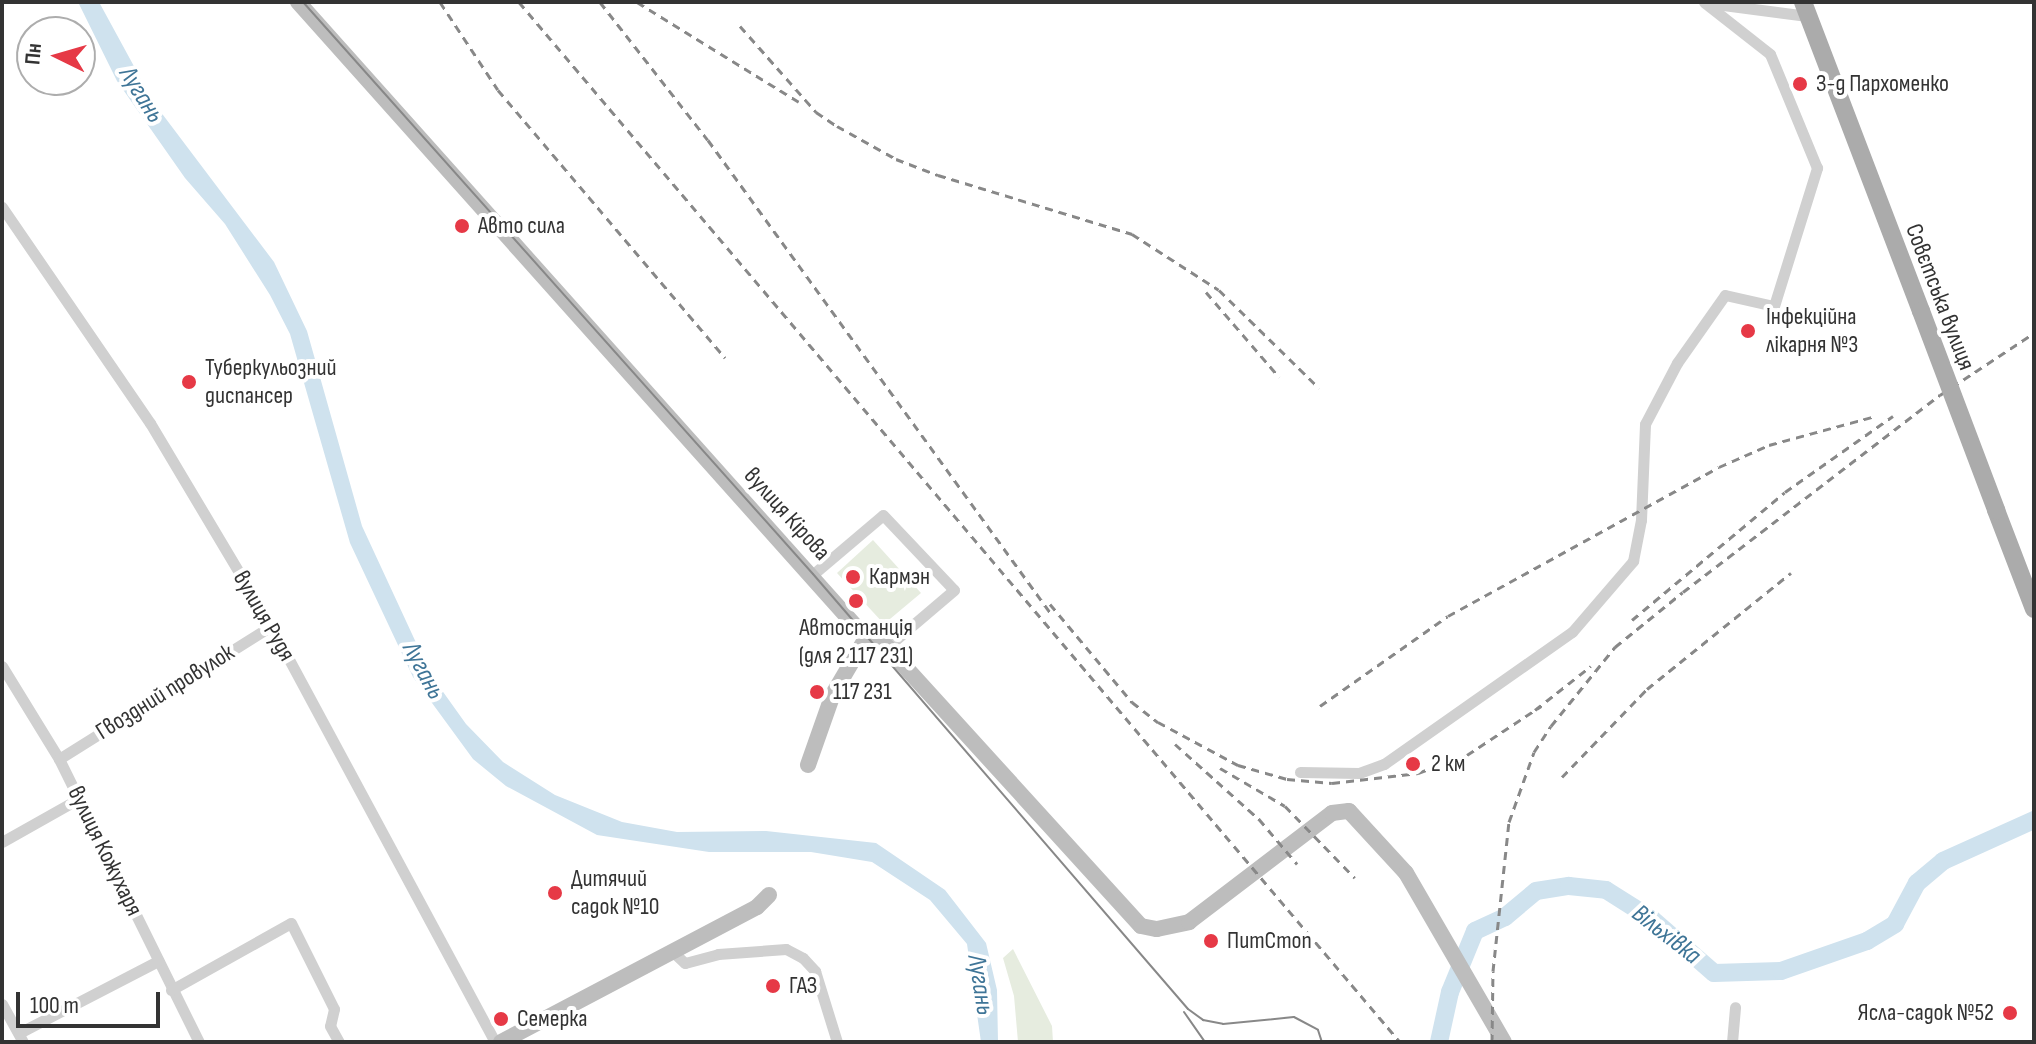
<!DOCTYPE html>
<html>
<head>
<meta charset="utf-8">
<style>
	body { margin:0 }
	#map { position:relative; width:2036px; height:1044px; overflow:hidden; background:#fff; font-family:"Sofia Sans Condensed",sans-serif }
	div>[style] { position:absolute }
	.green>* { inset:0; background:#e6ecdf }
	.water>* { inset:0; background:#cfe2ee }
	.river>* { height:18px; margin:-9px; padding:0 9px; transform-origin:9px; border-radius:9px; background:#cfe2ee }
	.street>* { height:11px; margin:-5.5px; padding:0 5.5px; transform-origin:5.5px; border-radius:5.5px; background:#d0d0d0 }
	.secondary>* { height:16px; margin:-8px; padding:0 8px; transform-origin:8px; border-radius:8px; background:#bdbdbd }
	.primary>* { height:18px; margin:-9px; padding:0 9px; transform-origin:9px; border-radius:9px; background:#ababab }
	.tram>* { height:2px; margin:-1px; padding:0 1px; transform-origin:1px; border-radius:1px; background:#888 }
	.rail>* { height:3px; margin-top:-1.5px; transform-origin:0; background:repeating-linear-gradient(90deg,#888 0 8px,transparent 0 14px) }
	.primary-bridge>* { height:18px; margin:-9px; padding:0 9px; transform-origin:9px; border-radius:9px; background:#ababab }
	.dots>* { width:22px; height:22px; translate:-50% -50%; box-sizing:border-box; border:4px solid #fff; border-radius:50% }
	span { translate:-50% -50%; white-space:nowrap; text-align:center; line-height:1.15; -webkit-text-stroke:8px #fff; paint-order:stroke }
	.poi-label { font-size:24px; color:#333 }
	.left { translate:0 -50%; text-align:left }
	.right { translate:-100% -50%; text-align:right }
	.street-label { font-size:24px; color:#333 }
	.water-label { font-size:26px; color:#3f7597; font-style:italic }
	.frame { position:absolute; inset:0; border:4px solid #333; pointer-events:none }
	.north { position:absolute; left:16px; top:16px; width:80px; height:80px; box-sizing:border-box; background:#fff; border:2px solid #adadad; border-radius:50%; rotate:275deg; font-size:22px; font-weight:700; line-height:32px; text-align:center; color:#333 }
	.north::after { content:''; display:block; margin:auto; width:28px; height:36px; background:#e63946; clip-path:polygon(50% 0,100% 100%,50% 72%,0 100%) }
	.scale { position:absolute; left:16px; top:992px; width:144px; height:36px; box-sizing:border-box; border:4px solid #333; border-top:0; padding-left:10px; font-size:24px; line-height:28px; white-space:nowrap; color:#333; -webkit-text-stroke:6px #fff; paint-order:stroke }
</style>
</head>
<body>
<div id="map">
	<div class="green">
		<i style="clip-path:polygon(873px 540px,921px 593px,884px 624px,837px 573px)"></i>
		<i style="clip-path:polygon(1013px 949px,1052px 1026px,1053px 1042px,1018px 1042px,1014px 996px,1003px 958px)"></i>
	</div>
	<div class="water">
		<i style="clip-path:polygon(78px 2px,99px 2px,154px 103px,274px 262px,307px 331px,362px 526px,431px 675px,466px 724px,503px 762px,555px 795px,622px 822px,677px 832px,766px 831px,876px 843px,945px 890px,986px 943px,997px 990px,998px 1042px,981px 1042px,967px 944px,930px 900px,872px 862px,811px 852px,709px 852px,597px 835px,506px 786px,473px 759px,413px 677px,350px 543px,290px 334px,270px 295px,225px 224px,185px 178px,117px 81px)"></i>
	</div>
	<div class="river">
		<i style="left:1439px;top:1042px;width:51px;rotate:-77.6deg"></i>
		<i style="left:1450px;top:992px;width:66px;rotate:-67.7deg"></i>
		<i style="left:1475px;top:931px;width:33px;rotate:-25deg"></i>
		<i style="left:1505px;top:917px;width:40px;rotate:-40deg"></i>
		<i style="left:1536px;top:891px;width:33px;rotate:-9deg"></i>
		<i style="left:1569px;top:886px;width:37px;rotate:6deg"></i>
		<i style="left:1606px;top:890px;width:54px;rotate:32.2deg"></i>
		<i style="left:1652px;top:919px;width:82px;rotate:41.1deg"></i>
		<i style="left:1714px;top:973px;width:67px;rotate:-1.7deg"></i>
		<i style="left:1781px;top:971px;width:91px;rotate:-19.2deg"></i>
		<i style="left:1867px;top:941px;width:33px;rotate:-31deg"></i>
		<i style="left:1895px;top:924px;width:47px;rotate:-61.8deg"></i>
		<i style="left:1917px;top:883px;width:34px;rotate:-40deg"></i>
		<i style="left:1943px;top:861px;width:100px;rotate:-24.3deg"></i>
	</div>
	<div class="street">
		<i style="left:1708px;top:3px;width:100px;rotate:7.5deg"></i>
		<i style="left:2px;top:207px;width:262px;rotate:55.6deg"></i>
		<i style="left:150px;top:423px;width:236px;rotate:59.2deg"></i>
		<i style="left:271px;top:626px;width:472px;rotate:61.7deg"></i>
		<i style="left:811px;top:576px;width:94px;rotate:-40.3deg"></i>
		<i style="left:883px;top:515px;width:103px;rotate:46.6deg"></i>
		<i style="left:954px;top:590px;width:88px;rotate:139.6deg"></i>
		<i style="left:2px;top:666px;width:109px;rotate:58.5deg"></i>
		<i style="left:59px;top:759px;width:316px;rotate:63.7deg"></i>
		<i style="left:59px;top:759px;width:250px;rotate:-32.1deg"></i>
		<i style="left:1300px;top:772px;width:59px;rotate:1deg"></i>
		<i style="left:1359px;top:773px;width:27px;rotate:-20deg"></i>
		<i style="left:1384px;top:764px;width:230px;rotate:-35.1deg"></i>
		<i style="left:1572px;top:632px;width:94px;rotate:-49.3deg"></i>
		<i style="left:1633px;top:561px;width:42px;rotate:-79deg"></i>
		<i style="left:1641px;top:520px;width:96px;rotate:-87.6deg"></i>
		<i style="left:1645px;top:424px;width:69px;rotate:-62.3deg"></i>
		<i style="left:1677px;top:363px;width:83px;rotate:-54.8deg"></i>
		<i style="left:1725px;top:295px;width:50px;rotate:12.7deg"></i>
		<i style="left:1774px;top:306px;width:145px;rotate:-72.7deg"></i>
		<i style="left:1817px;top:168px;width:123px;rotate:-112.4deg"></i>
		<i style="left:1770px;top:54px;width:84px;rotate:-141.8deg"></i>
		<i style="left:2px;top:842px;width:90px;rotate:-29.4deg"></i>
		<i style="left:673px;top:952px;width:16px;rotate:43deg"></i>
		<i style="left:685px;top:963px;width:34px;rotate:-15deg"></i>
		<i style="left:718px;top:954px;width:68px;rotate:-4.2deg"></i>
		<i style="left:786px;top:949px;width:19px;rotate:28deg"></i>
		<i style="left:803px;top:958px;width:18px;rotate:47deg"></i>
		<i style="left:815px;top:971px;width:74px;rotate:72.8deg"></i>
		<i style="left:171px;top:990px;width:137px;rotate:-29.2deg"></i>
		<i style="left:291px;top:923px;width:96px;rotate:63.4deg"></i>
		<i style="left:334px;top:1009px;width:17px;rotate:103deg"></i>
		<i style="left:330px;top:1026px;width:18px;rotate:61deg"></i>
		<i style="left:2px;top:1004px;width:43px;rotate:61.1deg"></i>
		<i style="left:19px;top:1033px;width:157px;rotate:-27.4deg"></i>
		<i style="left:1732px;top:1042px;width:35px;rotate:-85deg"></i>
	</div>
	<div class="secondary">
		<i style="left:298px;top:2px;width:853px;rotate:48.23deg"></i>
		<i style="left:866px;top:638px;width:23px;rotate:23deg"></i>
		<i style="left:887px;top:647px;width:377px;rotate:47.7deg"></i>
		<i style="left:1141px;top:926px;width:16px;rotate:11deg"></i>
		<i style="left:1157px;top:929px;width:33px;rotate:-12deg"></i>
		<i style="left:1189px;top:922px;width:180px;rotate:-37.3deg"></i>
		<i style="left:1332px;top:813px;width:17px;rotate:-7deg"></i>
		<i style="left:1349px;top:811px;width:84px;rotate:47.4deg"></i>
		<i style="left:1406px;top:873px;width:195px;rotate:59.9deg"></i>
		<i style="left:808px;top:765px;width:75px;rotate:-70.6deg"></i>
		<i style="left:833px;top:694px;width:65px;rotate:-59.5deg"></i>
		<i style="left:501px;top:1042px;width:289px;rotate:-27.8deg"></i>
		<i style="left:757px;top:907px;width:17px;rotate:-45deg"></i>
	</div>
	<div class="primary">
		<i style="left:1803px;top:2px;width:331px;rotate:69.1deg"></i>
		<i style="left:1996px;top:510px;width:106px;rotate:69deg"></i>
	</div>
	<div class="tram">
		<i style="left:303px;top:2px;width:766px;rotate:48.28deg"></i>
		<i style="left:813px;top:574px;width:574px;rotate:49.24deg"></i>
		<i style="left:1188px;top:1009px;width:19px;rotate:36deg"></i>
		<i style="left:1203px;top:1020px;width:20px;rotate:11deg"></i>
		<i style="left:1223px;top:1024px;width:71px;rotate:-5.6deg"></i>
		<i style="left:1294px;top:1017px;width:27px;rotate:28deg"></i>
		<i style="left:1318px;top:1030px;width:13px;rotate:72deg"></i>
		<i style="left:1184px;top:1012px;width:37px;rotate:55deg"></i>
	</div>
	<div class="rail">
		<i style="left:440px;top:2px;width:105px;rotate:56.6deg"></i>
		<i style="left:498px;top:90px;width:351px;rotate:49.7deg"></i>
		<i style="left:519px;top:2px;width:1363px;rotate:49.73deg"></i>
		<i style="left:600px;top:2px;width:175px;rotate:52deg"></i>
		<i style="left:708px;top:140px;width:586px;rotate:54.09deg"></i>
		<i style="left:637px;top:2px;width:190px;rotate:31.7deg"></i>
		<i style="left:740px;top:26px;width:115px;rotate:48.5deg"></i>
		<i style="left:816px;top:112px;width:25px;rotate:34deg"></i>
		<i style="left:837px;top:126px;width:68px;rotate:29.2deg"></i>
		<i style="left:896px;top:159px;width:45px;rotate:20.9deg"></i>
		<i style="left:938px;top:175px;width:203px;rotate:16.9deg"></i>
		<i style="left:1132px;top:234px;width:103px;rotate:32.8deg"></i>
		<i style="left:1219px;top:290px;width:140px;rotate:44.4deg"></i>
		<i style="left:1206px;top:292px;width:112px;rotate:49.3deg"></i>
		<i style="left:1050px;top:604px;width:128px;rotate:50.1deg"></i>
		<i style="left:1132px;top:702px;width:33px;rotate:38deg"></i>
		<i style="left:1158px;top:722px;width:91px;rotate:28.3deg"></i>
		<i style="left:1238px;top:765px;width:51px;rotate:15.9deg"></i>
		<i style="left:1287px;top:779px;width:45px;rotate:5.1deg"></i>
		<i style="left:1332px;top:783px;width:87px;rotate:-6.6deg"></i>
		<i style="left:1418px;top:773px;width:52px;rotate:-20.2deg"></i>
		<i style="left:1467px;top:755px;width:89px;rotate:-33.5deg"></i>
		<i style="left:1632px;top:620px;width:199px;rotate:-39.9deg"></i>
		<i style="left:1785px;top:492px;width:132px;rotate:-35.1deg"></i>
		<i style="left:1320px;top:706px;width:156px;rotate:-35.1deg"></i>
		<i style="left:1448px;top:616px;width:309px;rotate:-28.8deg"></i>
		<i style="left:1719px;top:467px;width:55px;rotate:-23.7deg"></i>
		<i style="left:1769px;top:445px;width:111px;rotate:-15.2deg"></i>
		<i style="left:1535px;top:710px;width:71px;rotate:-38.2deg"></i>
		<i style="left:1175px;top:744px;width:113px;rotate:41.8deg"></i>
		<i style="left:1259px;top:819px;width:59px;rotate:49.8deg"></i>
		<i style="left:1220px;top:768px;width:75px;rotate:30.3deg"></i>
		<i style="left:1285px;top:806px;width:100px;rotate:45.8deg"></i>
		<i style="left:1562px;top:777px;width:122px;rotate:-46deg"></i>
		<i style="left:1647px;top:689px;width:185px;rotate:-38.9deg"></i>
		<i style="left:1492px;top:1042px;width:71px;rotate:-89.2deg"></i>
		<i style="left:1493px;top:971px;width:150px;rotate:-83.9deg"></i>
		<i style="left:1509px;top:822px;width:74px;rotate:-70.3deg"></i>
		<i style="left:1534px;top:752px;width:31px;rotate:-57deg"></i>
		<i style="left:1551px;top:726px;width:102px;rotate:-51deg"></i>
		<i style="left:1615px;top:647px;width:87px;rotate:-39deg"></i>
		<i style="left:1683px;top:592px;width:324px;rotate:-37.5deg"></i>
		<i style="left:1940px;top:395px;width:113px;rotate:-33.4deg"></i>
	</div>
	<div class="primary-bridge">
		<i style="left:1921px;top:311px;width:213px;rotate:69.3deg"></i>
	</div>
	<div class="dots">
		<i style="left:1800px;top:84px;background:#e63946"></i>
		<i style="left:462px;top:226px;background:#e63946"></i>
		<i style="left:1748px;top:331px;background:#e63946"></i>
		<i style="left:189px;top:382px;background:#e63946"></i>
		<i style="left:853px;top:577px;background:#e63946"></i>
		<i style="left:856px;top:601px;background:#e63946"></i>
		<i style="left:817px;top:692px;background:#e63946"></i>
		<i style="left:1413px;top:764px;background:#e63946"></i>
		<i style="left:555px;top:893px;background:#e63946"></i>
		<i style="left:1211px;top:941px;background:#e63946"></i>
		<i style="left:773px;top:986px;background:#e63946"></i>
		<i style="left:2010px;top:1013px;background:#e63946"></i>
		<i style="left:501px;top:1019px;background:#e63946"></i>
	</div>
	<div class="poi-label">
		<span class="left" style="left:1816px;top:84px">З-д Пархоменко</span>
		<span class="left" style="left:478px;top:226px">Авто сила</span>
		<span class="left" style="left:1766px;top:331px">Інфекційна<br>лікарня №3</span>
		<span class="left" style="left:205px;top:382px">Туберкульозний<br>диспансер</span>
		<span class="left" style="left:869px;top:577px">Кармэн</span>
		<span style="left:856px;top:642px">Автостанція<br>(для 2 117 231)</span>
		<span class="left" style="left:833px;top:692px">117 231</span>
		<span class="left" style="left:1431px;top:764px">2 км</span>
		<span class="left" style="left:571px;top:893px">Дитячий<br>садок №10</span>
		<span class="left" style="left:1227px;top:941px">ПитСтоп</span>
		<span class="left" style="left:789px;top:986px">ГАЗ</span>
		<span class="right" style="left:1994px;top:1013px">Ясла-садок №52</span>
		<span class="left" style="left:517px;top:1019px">Семерка</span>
	</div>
	<div class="street-label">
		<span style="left:1940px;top:297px;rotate:69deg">Совєтська вулиця</span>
		<span style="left:787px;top:514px;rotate:48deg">вулиця Кірова</span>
		<span style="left:264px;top:616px;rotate:60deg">вулиця Рудя</span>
		<span style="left:165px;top:692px;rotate:-32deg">Гвоздний провулок</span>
		<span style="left:105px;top:851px;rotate:64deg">вулиця Кожухаря</span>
	</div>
	<div class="water-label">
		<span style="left:141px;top:95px;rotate:58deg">Лугань</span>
		<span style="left:423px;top:671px;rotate:62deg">Лугань</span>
		<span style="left:1666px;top:935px;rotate:38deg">Вільхівка</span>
		<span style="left:980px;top:985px;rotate:81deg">Лугань</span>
	</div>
	<div class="frame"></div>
	<div class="north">Пн</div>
	<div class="scale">100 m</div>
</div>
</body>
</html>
